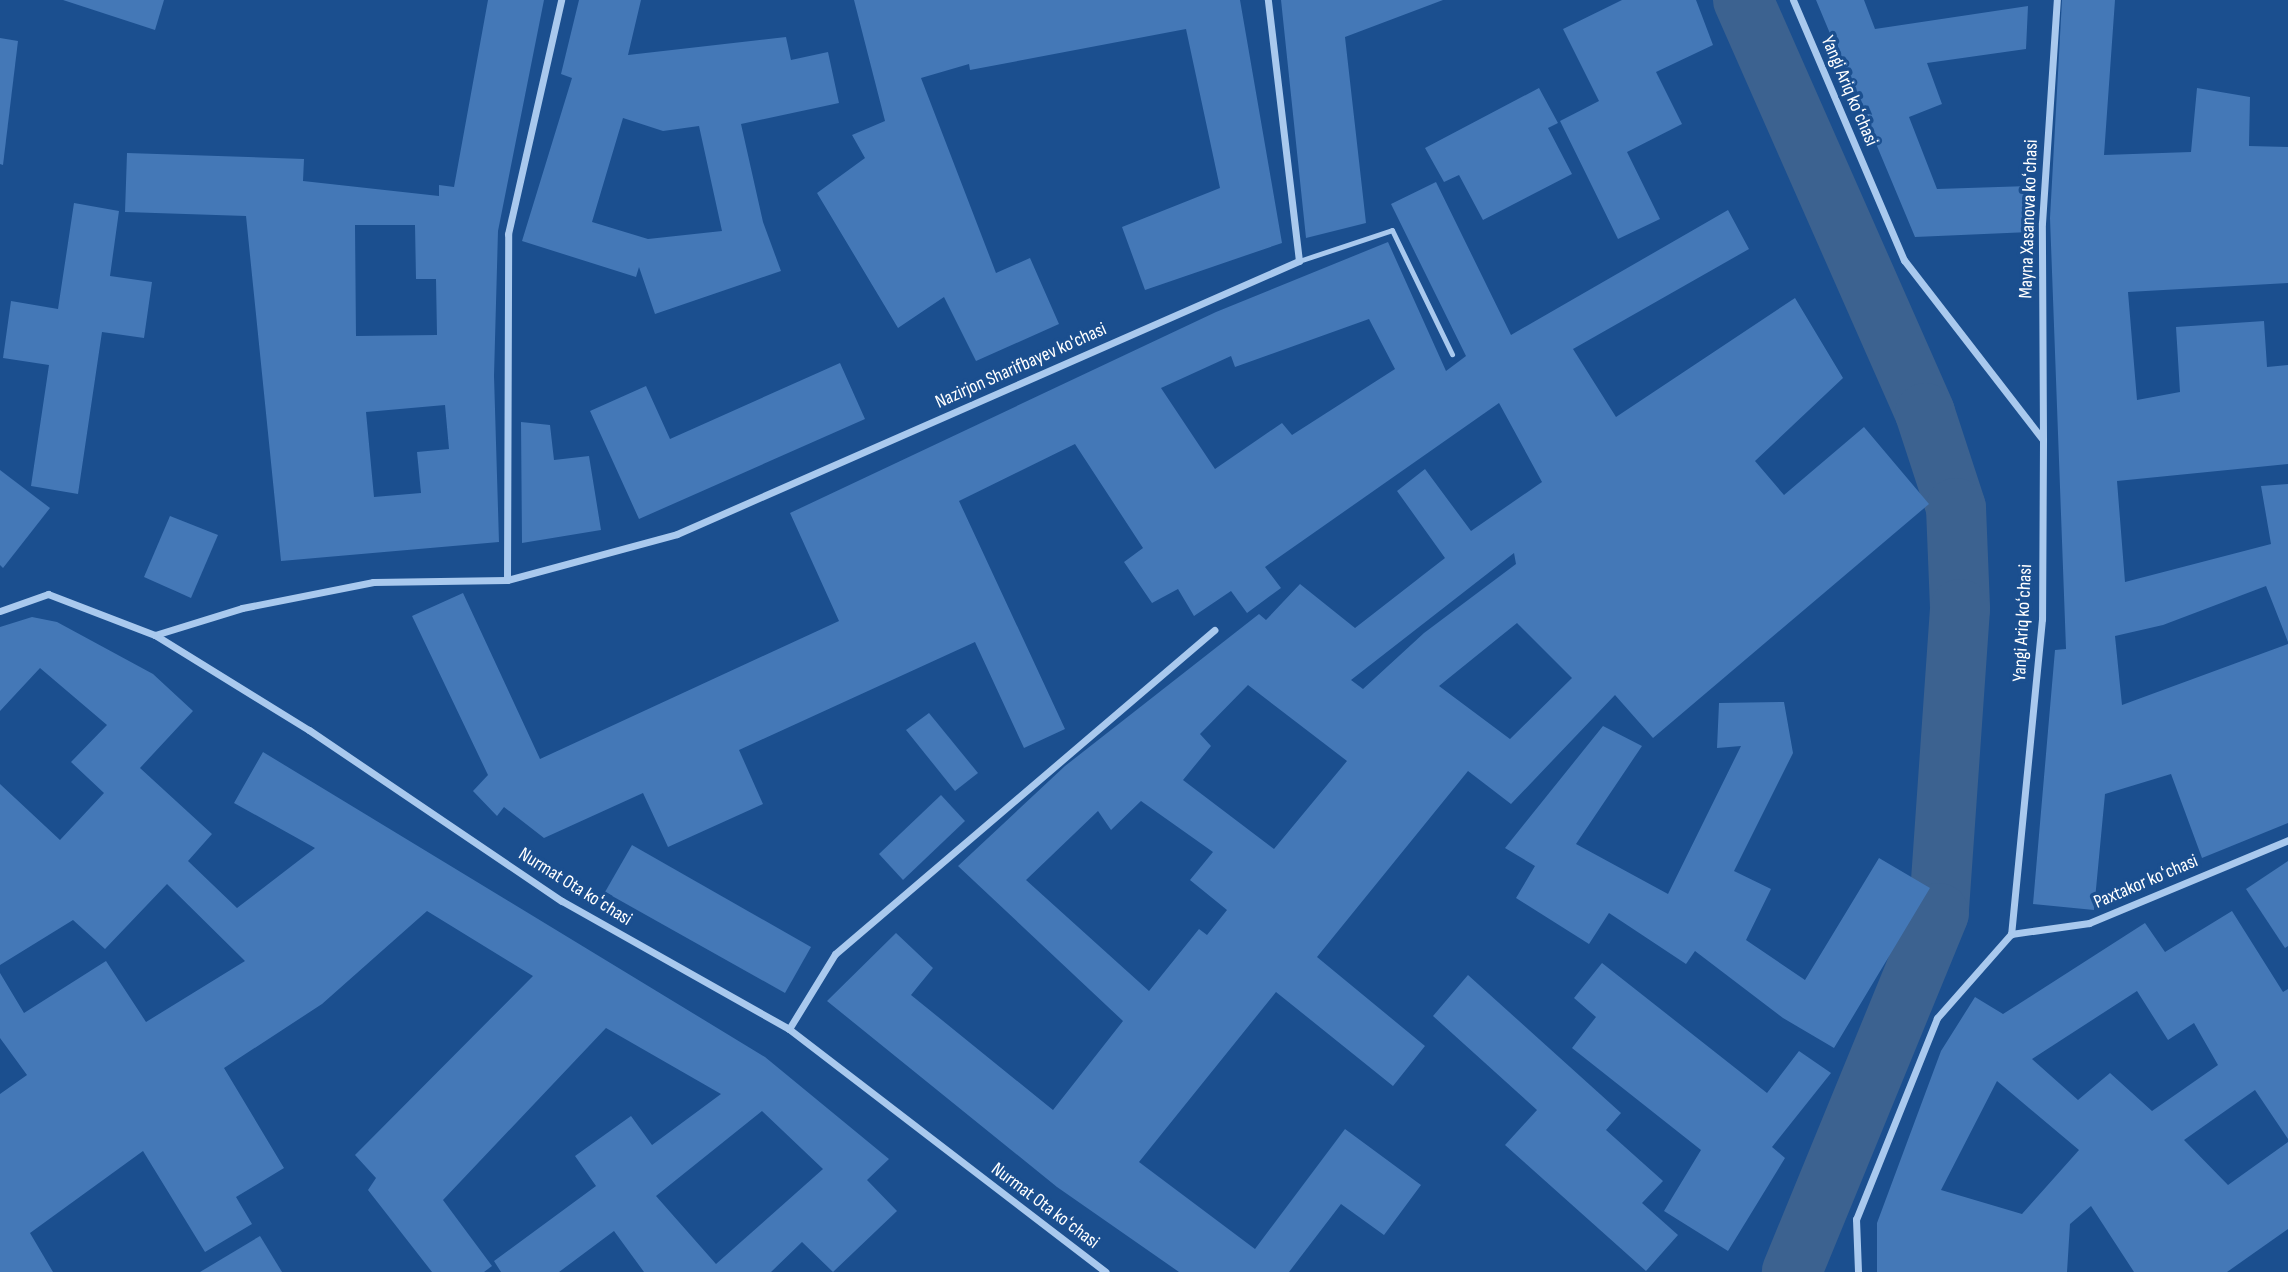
<!DOCTYPE html>
<html>
<head>
<meta charset="utf-8">
<style>
	body { margin:0 }
	#map { position:relative; width:2288px; height:1272px; overflow:hidden; background:#1b4f8f; font-family:"Sofia Sans Condensed",sans-serif }
	div>[style] { position:absolute }
	.canal>* { height:60px; margin:-30px; padding:0 30px; transform-origin:30px; border-radius:30px; background:#3c6290 }
	.building>* { inset:0; background:#4478b7 }
	.service>* { height:5px; margin:-2.5px; padding:0 2.5px; transform-origin:2.5px; border-radius:2.5px; background:#a9c9ee }
	.minor>* { height:7px; margin:-3.5px; padding:0 3.5px; transform-origin:3.5px; border-radius:3.5px; background:#a9c9ee }
	span { translate:-50% -50%; white-space:nowrap; text-align:center; line-height:1.15; -webkit-text-stroke:7px #1b4f8f; paint-order:stroke }
	.street-label { font-size:19px; color:#fff }
</style>
</head>
<body>
<div id="map">
	<div class="canal">
		<i style="left:1743px;top:0;width:451px;rotate:66.2deg"></i>
		<i style="left:1925px;top:413px;width:100px;rotate:71.9deg"></i>
		<i style="left:1956px;top:508px;width:101px;rotate:87.7deg"></i>
		<i style="left:1960px;top:609px;width:305px;rotate:94deg"></i>
		<i style="left:1939px;top:913px;width:388px;rotate:112.3deg"></i>
	</div>
	<div class="building">
		<i style="clip-path:polygon(63px 0,164px 0,155px 30px)"></i>
		<i style="clip-path:polygon(evenodd,488px 0,544px 0,498px 231px,494px 376px,499px 542px,281px 561px,246px 216px,125px 212px,127px 153px,304px 159px,303px 181px,439px 196px,439px 185px,454px 187px,488px 0,355px 225px,415px 225px,416px 279px,436px 279px,437px 335px,356px 336px,355px 225px,488px 0,445px 405px,449px 449px,417px 452px,421px 493px,374px 497px,366px 412px,445px 405px)"></i>
		<i style="clip-path:polygon(evenodd,579px 0,641px 0,628px 55px,786px 37px,791px 60px,828px 52px,839px 103px,741px 124px,763px 222px,781px 271px,655px 314px,639px 267px,636px 277px,522px 241px,572px 78px,561px 74px,579px 0,623px 118px,663px 131px,699px 126px,722px 231px,648px 239px,592px 222px,623px 118px)"></i>
		<i style="clip-path:polygon(854px 0,1240px 0,1282px 243px,1145px 290px,1122px 227px,1220px 188px,1186px 29px,970px 70px,969px 64px,921px 78px,996px 273px,1030px 258px,1059px 324px,976px 361px,944px 297px,898px 328px,817px 193px,865px 158px,852px 135px,885px 121px)"></i>
		<i style="clip-path:polygon(1281px 0,1443px 0,1345px 37px,1366px 223px,1306px 238px)"></i>
		<i style="clip-path:polygon(1622px 0,1696px 0,1713px 45px,1656px 72px,1682px 124px,1627px 152px,1660px 219px,1618px 239px,1560px 121px,1599px 101px,1563px 29px)"></i>
		<i style="clip-path:polygon(1816px 0,1864px 0,1875px 29px,2028px 6px,2026px 49px,1927px 63px,1942px 104px,1909px 117px,1937px 189px,2029px 186px,2030px 232px,1915px 237px)"></i>
		<i style="clip-path:polygon(2062px 0,2115px 0,2104px 155px,2191px 152px,2197px 88px,2250px 97px,2249px 146px,2288px 147px,2288px 283px,2128px 292px,2137px 400px,2180px 392px,2176px 327px,2264px 321px,2267px 367px,2288px 365px,2288px 464px,2117px 481px,2125px 582px,2271px 544px,2261px 486px,2288px 484px,2288px 642px,2266px 586px,2163px 625px,2115px 636px,2122px 705px,2288px 644px,2288px 823px,2202px 858px,2171px 774px,2105px 794px,2094px 910px,2033px 904px,2055px 650px,2066px 649px,2050px 218px)"></i>
		<i style="clip-path:polygon(0 38px,18px 41px,3px 165px,0 164px)"></i>
		<i style="clip-path:polygon(1539px 88px,1558px 123px,1548px 128px,1572px 174px,1483px 220px,1459px 175px,1444px 182px,1425px 148px)"></i>
		<i style="clip-path:polygon(evenodd,1436px 182px,1511px 335px,1728px 210px,1749px 249px,1573px 349px,1616px 417px,1795px 298px,1843px 378px,1755px 461px,1784px 495px,1864px 427px,1929px 504px,1653px 738px,1615px 695px,1511px 804px,1468px 771px,1317px 957px,1425px 1046px,1393px 1086px,1276px 992px,1139px 1162px,1255px 1249px,1345px 1129px,1421px 1185px,1384px 1235px,1341px 1204px,1289px 1272px,1179px 1272px,1057px 1187px,827px 1001px,896px 933px,933px 968px,911px 995px,1053px 1110px,1123px 1021px,958px 866px,1065px 766px,1259px 614px,1266px 620px,1300px 584px,1355px 628px,1445px 558px,1397px 491px,1425px 469px,1471px 531px,1542px 482px,1499px 403px,1265px 567px,1281px 588px,1247px 613px,1231px 591px,1194px 616px,1178px 589px,1152px 603px,1124px 562px,1143px 548px,1075px 444px,959px 501px,1065px 729px,1024px 748px,975px 642px,739px 750px,763px 804px,668px 847px,643px 793px,544px 838px,504px 807px,497px 816px,473px 791px,488px 775px,412px 616px,463px 593px,540px 759px,839px 621px,790px 513px,1216px 312px,1388px 242px,1446px 371px,1466px 356px,1391px 204px,1436px 182px,1369px 319px,1395px 369px,1292px 435px,1282px 423px,1215px 469px,1161px 388px,1231px 356px,1235px 367px,1369px 319px,1436px 182px,1514px 553px,1516px 564px,1424px 633px,1363px 689px,1351px 680px,1514px 553px,1436px 182px,1517px 623px,1572px 678px,1510px 739px,1439px 686px,1517px 623px,1436px 182px,1248px 685px,1347px 761px,1274px 849px,1183px 780px,1211px 746px,1200px 734px,1248px 685px,1436px 182px,1141px 801px,1213px 852px,1190px 880px,1227px 910px,1207px 935px,1199px 929px,1149px 991px,1026px 880px,1098px 811px,1111px 830px,1141px 801px)"></i>
		<i style="clip-path:polygon(74px 203px,119px 211px,110px 276px,152px 282px,144px 338px,102px 332px,78px 494px,31px 486px,49px 365px,3px 358px,11px 301px,58px 309px)"></i>
		<i style="clip-path:polygon(840px 363px,865px 419px,639px 519px,590px 411px,646px 386px,670px 439px)"></i>
		<i style="clip-path:polygon(521px 422px,550px 425px,554px 460px,589px 456px,601px 530px,522px 543px)"></i>
		<i style="clip-path:polygon(0 470px,50px 508px,3px 568px,0 565px)"></i>
		<i style="clip-path:polygon(170px 516px,218px 535px,191px 598px,144px 577px)"></i>
		<i style="clip-path:polygon(evenodd,32px 617px,57px 622px,153px 674px,193px 711px,140px 768px,212px 834px,188px 861px,237px 908px,315px 848px,234px 803px,263px 752px,765px 1057px,889px 1159px,867px 1180px,897px 1211px,833px 1272px,802px 1242px,771px 1272px,644px 1272px,614px 1231px,559px 1272px,501px 1272px,494px 1261px,596px 1186px,575px 1156px,631px 1116px,652px 1145px,721px 1094px,606px 1028px,443px 1200px,492px 1266px,484px 1272px,432px 1272px,368px 1190px,376px 1178px,355px 1155px,533px 976px,427px 911px,322px 1004px,224px 1068px,284px 1168px,236px 1197px,252px 1224px,205px 1252px,143px 1151px,30px 1233px,53px 1272px,0 1272px,0 1094px,27px 1075px,0 1038px,0 973px,24px 1013px,106px 961px,146px 1022px,245px 961px,167px 884px,105px 949px,73px 920px,0 965px,0 784px,60px 840px,104px 793px,71px 762px,107px 725px,40px 668px,0 711px,0 627px,32px 617px,762px 1111px,823px 1169px,716px 1264px,656px 1196px,762px 1111px)"></i>
		<i style="clip-path:polygon(1784px 702px,1793px 753px,1734px 871px,1771px 889px,1746px 940px,1805px 980px,1879px 858px,1930px 888px,1834px 1048px,1783px 1018px,1695px 951px,1686px 964px,1609px 913px,1589px 944px,1516px 898px,1535px 866px,1505px 848px,1603px 726px,1642px 746px,1576px 844px,1668px 894px,1741px 746px,1717px 748px,1719px 703px)"></i>
		<i style="clip-path:polygon(929px 713px,978px 773px,955px 791px,906px 730px)"></i>
		<i style="clip-path:polygon(941px 795px,965px 821px,903px 880px,879px 854px)"></i>
		<i style="clip-path:polygon(632px 845px,811px 947px,785px 993px,605px 892px)"></i>
		<i style="clip-path:polygon(2288px 861px,2288px 946px,2285px 948px,2246px 889px)"></i>
		<i style="clip-path:polygon(evenodd,2232px 911px,2283px 992px,2288px 989px,2288px 1139px,2255px 1090px,2184px 1140px,2228px 1185px,2288px 1142px,2288px 1229px,2227px 1272px,2134px 1272px,2091px 1206px,2070px 1224px,2067px 1272px,1877px 1272px,1877px 1223px,1941px 1051px,1975px 997px,2003px 1014px,2145px 923px,2165px 952px,2232px 911px,2137px 991px,2168px 1040px,2194px 1023px,2218px 1065px,2152px 1111px,2110px 1073px,2078px 1100px,2032px 1059px,2137px 991px,2232px 911px,1997px 1081px,2079px 1150px,2022px 1214px,1941px 1190px,1997px 1081px)"></i>
		<i style="clip-path:polygon(1602px 963px,1767px 1093px,1799px 1051px,1831px 1073px,1772px 1147px,1785px 1158px,1728px 1251px,1664px 1211px,1701px 1150px,1572px 1048px,1596px 1017px,1574px 998px)"></i>
		<i style="clip-path:polygon(1468px 975px,1621px 1113px,1606px 1130px,1663px 1181px,1642px 1203px,1678px 1235px,1646px 1271px,1505px 1145px,1537px 1110px,1433px 1016px)"></i>
		<i style="clip-path:polygon(260px 1236px,282px 1272px,200px 1272px)"></i>
	</div>
	<div class="service">
		<i style="left:1299px;top:261px;width:98px;rotate:-18.4deg"></i>
		<i style="left:1392px;top:230px;width:138px;rotate:64.2deg"></i>
	</div>
	<div class="minor">
		<i style="left:1793px;top:0;width:283px;rotate:66.9deg"></i>
		<i style="left:1904px;top:260px;width:227px;rotate:52.3deg"></i>
		<i style="left:2043px;top:440px;width:179px;rotate:90.3deg"></i>
		<i style="left:2042px;top:619px;width:317px;rotate:95.6deg"></i>
		<i style="left:2011px;top:934px;width:112px;rotate:131.4deg"></i>
		<i style="left:1937px;top:1018px;width:217px;rotate:111.9deg"></i>
		<i style="left:1856px;top:1219px;width:53px;rotate:87.8deg"></i>
		<i style="left:2043px;top:440px;width:217px;rotate:-90.3deg"></i>
		<i style="left:2042px;top:223px;width:224px;rotate:-86.2deg"></i>
		<i style="left:507px;top:580px;width:346px;rotate:-89.8deg"></i>
		<i style="left:508px;top:234px;width:240px;rotate:-77.2deg"></i>
		<i style="left:0;top:611px;width:51px;rotate:-19.5deg"></i>
		<i style="left:48px;top:594px;width:115px;rotate:21deg"></i>
		<i style="left:155px;top:635px;width:181px;rotate:31.7deg"></i>
		<i style="left:309px;top:730px;width:305px;rotate:34.1deg"></i>
		<i style="left:562px;top:901px;width:261px;rotate:29.4deg"></i>
		<i style="left:789px;top:1029px;width:399px;rotate:37.5deg"></i>
		<i style="left:155px;top:635px;width:91px;rotate:-17.2deg"></i>
		<i style="left:242px;top:608px;width:134px;rotate:-11.2deg"></i>
		<i style="left:373px;top:582px;width:134px;rotate:-0.9deg"></i>
		<i style="left:507px;top:580px;width:176px;rotate:-15.1deg"></i>
		<i style="left:677px;top:534px;width:679px;rotate:-23.7deg"></i>
		<i style="left:1299px;top:261px;width:263px;rotate:-96.8deg"></i>
		<i style="left:2011px;top:934px;width:79px;rotate:-8deg"></i>
		<i style="left:2089px;top:923px;width:216px;rotate:-22.6deg"></i>
		<i style="left:789px;top:1029px;width:88px;rotate:-58.5deg"></i>
		<i style="left:835px;top:954px;width:499px;rotate:-40.5deg"></i>
	</div>
	<div class="street-label">
		<span style="left:1849px;top:91px;rotate:67deg">Yangi Ariq koʻchasi</span>
		<span style="left:2029px;top:219px;rotate:-88deg">Mayna Xasanova koʻchasi</span>
		<span style="left:1021px;top:366px;rotate:-24deg">Nazirjon Sharifbayev ko'chasi</span>
		<span style="left:2023px;top:623px;rotate:-87deg">Yangi Ariq koʻchasi</span>
		<span style="left:2146px;top:882px;rotate:-23deg">Paxtakor koʻchasi</span>
		<span style="left:575px;top:887px;rotate:32deg">Nurmat Ota koʻchasi</span>
		<span style="left:1045px;top:1206px;rotate:37deg">Nurmat Ota koʻchasi</span>
	</div>
</div>
</body>
</html>
